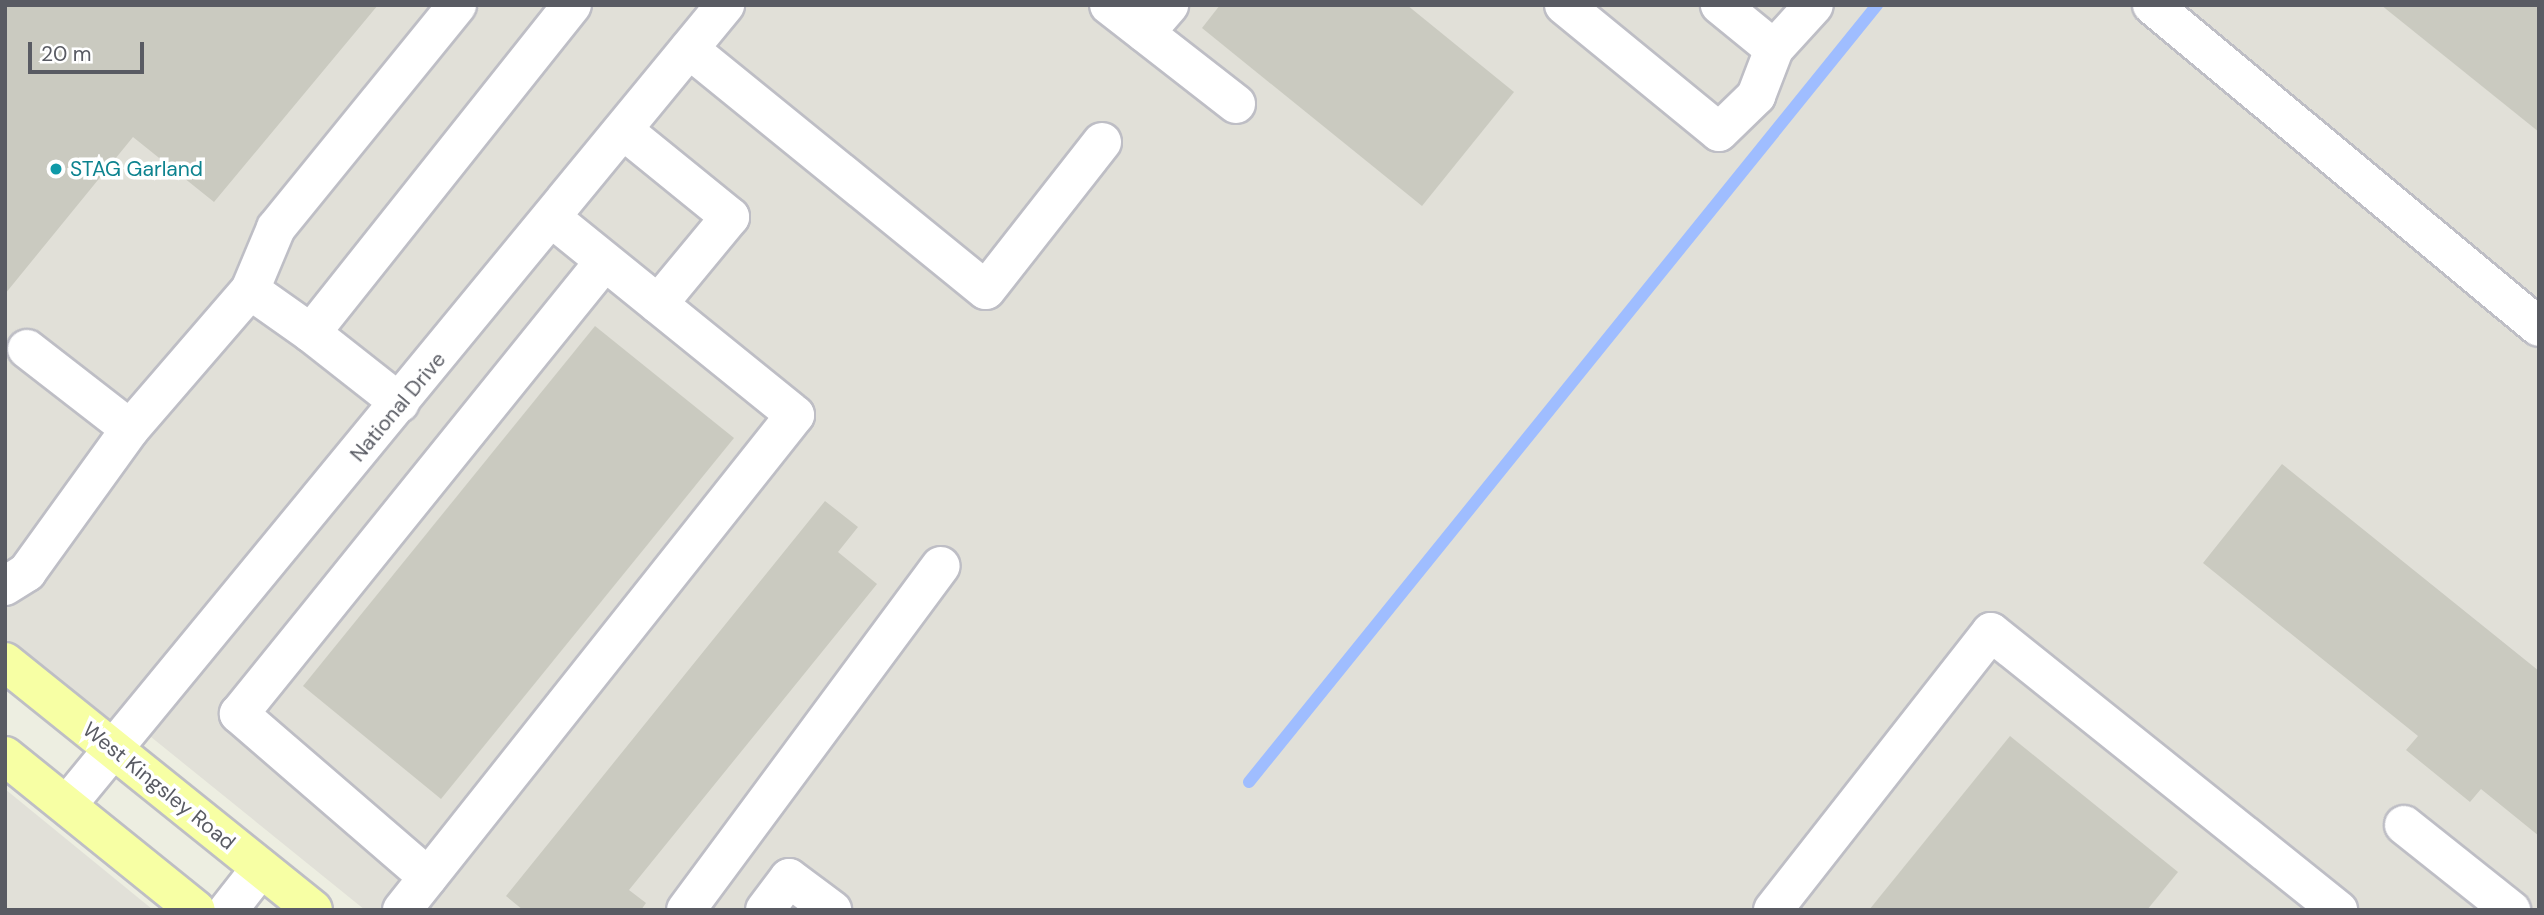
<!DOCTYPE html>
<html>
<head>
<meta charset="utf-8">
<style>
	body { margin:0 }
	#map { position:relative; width:2544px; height:915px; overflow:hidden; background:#edeee1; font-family:"DM Sans",sans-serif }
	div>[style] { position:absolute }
	.industrial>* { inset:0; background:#e1e0d8 }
	.stream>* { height:12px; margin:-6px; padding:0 6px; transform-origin:6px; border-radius:6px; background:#9fbdff }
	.building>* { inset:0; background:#cacac0 }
	.roads { filter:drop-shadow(2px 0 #bebec5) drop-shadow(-2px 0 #bebec5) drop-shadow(0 2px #bebec5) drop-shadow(0 -2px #bebec5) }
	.minor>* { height:38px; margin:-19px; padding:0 19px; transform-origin:19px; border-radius:19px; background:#fff }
	.major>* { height:38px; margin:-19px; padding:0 19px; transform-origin:19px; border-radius:19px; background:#f7ffa4 }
	.dots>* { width:19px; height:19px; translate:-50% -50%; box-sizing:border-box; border:4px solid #fff; border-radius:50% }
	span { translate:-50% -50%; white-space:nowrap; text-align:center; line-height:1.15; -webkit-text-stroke:7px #fff; paint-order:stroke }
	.culture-label { font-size:21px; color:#0d838f }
	.left { translate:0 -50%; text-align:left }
	.street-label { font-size:21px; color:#595b63 }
	.frame { position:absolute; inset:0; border:7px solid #595b63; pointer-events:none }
	.scale { position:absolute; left:28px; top:42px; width:116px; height:32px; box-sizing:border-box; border:4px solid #595b63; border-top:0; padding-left:9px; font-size:21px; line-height:24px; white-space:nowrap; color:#595b63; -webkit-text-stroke:5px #fff; paint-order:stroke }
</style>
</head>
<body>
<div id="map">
	<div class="industrial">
		<i style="clip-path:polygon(5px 5px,2539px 5px,2539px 910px,365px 910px,135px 724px,114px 749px,5px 662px)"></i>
		<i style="clip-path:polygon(5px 789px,152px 909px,153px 910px,5px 910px)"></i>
	</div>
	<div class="stream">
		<i style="left:1249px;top:782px;width:999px;rotate:-51.05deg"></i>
	</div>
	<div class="building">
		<i style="clip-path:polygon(5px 5px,378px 5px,214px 202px,133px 137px,5px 294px)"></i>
		<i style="clip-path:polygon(1220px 5px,1407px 5px,1514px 92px,1422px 206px,1202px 28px)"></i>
		<i style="clip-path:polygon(2381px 5px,2539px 5px,2539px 132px)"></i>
		<i style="clip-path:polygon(595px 326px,734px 438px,441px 799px,303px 686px)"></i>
		<i style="clip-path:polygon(2282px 464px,2539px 671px,2539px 836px,2481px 789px,2470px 802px,2406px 750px,2418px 736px,2203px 563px)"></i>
		<i style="clip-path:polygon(825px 501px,858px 527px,838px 552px,877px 584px,629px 890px,646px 903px,641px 910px,523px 910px,506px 896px)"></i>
		<i style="clip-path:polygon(2010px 736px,2178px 872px,2147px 910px,1869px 910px)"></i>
	</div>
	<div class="roads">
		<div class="minor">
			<i style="left:1109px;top:5px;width:161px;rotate:37.9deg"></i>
			<i style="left:1564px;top:5px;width:200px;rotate:39.3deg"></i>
			<i style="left:1719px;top:132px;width:52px;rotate:-44.2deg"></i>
			<i style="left:1756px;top:96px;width:50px;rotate:-69deg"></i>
			<i style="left:1774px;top:49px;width:70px;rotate:-140.8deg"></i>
			<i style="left:2152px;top:5px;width:503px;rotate:39.76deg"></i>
			<i style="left:1145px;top:33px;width:37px;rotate:-49deg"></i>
			<i style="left:689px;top:49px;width:382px;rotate:39.1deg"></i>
			<i style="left:986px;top:290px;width:188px;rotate:-51.9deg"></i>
			<i style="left:1774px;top:49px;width:59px;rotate:-47.7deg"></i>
			<i style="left:623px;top:130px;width:138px;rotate:39.1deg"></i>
			<i style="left:730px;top:217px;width:113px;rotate:129.6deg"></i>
			<i style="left:250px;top:290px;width:67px;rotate:-67.2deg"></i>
			<i style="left:276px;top:228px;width:287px;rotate:-50.9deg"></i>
			<i style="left:311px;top:333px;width:113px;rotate:38.2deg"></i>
			<i style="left:27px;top:349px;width:130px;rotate:37.8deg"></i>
			<i style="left:5px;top:586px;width:26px;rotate:-32deg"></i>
			<i style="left:27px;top:572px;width:176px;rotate:-54.2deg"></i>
			<i style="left:130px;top:429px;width:184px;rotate:-49.2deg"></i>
			<i style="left:250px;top:290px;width:75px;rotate:35.2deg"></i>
			<i style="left:311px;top:333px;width:419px;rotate:-51.5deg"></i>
			<i style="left:67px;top:805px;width:1036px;rotate:-50.56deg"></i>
			<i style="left:2404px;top:825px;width:137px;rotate:38.5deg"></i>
			<i style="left:428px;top:877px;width:250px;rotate:-139.2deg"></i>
			<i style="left:239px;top:714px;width:581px;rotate:-51.08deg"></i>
			<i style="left:228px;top:910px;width:53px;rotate:-51.8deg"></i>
			<i style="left:402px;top:910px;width:632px;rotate:-51.55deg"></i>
			<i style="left:795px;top:415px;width:313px;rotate:-141deg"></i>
			<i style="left:686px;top:910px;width:428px;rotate:-53.5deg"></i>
			<i style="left:765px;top:910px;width:40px;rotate:-53deg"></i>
			<i style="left:789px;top:878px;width:54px;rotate:36.7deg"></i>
			<i style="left:1773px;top:910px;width:353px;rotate:-51.9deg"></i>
			<i style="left:1991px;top:632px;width:445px;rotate:38.7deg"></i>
		</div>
		<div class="major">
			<i style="left:5px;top:662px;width:395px;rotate:38.8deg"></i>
			<i style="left:5px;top:756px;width:245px;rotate:38.9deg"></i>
		</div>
	</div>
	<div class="dots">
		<i style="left:56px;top:169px;background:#0f9aa8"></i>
	</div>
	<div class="culture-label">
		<span class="left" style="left:70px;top:169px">STAG Garland</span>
	</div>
	<div class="street-label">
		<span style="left:398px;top:407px;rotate:-50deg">National Drive</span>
		<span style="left:159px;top:786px;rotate:39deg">West Kingsley Road</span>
	</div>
	<div class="frame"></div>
	<div class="scale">20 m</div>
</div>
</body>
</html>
